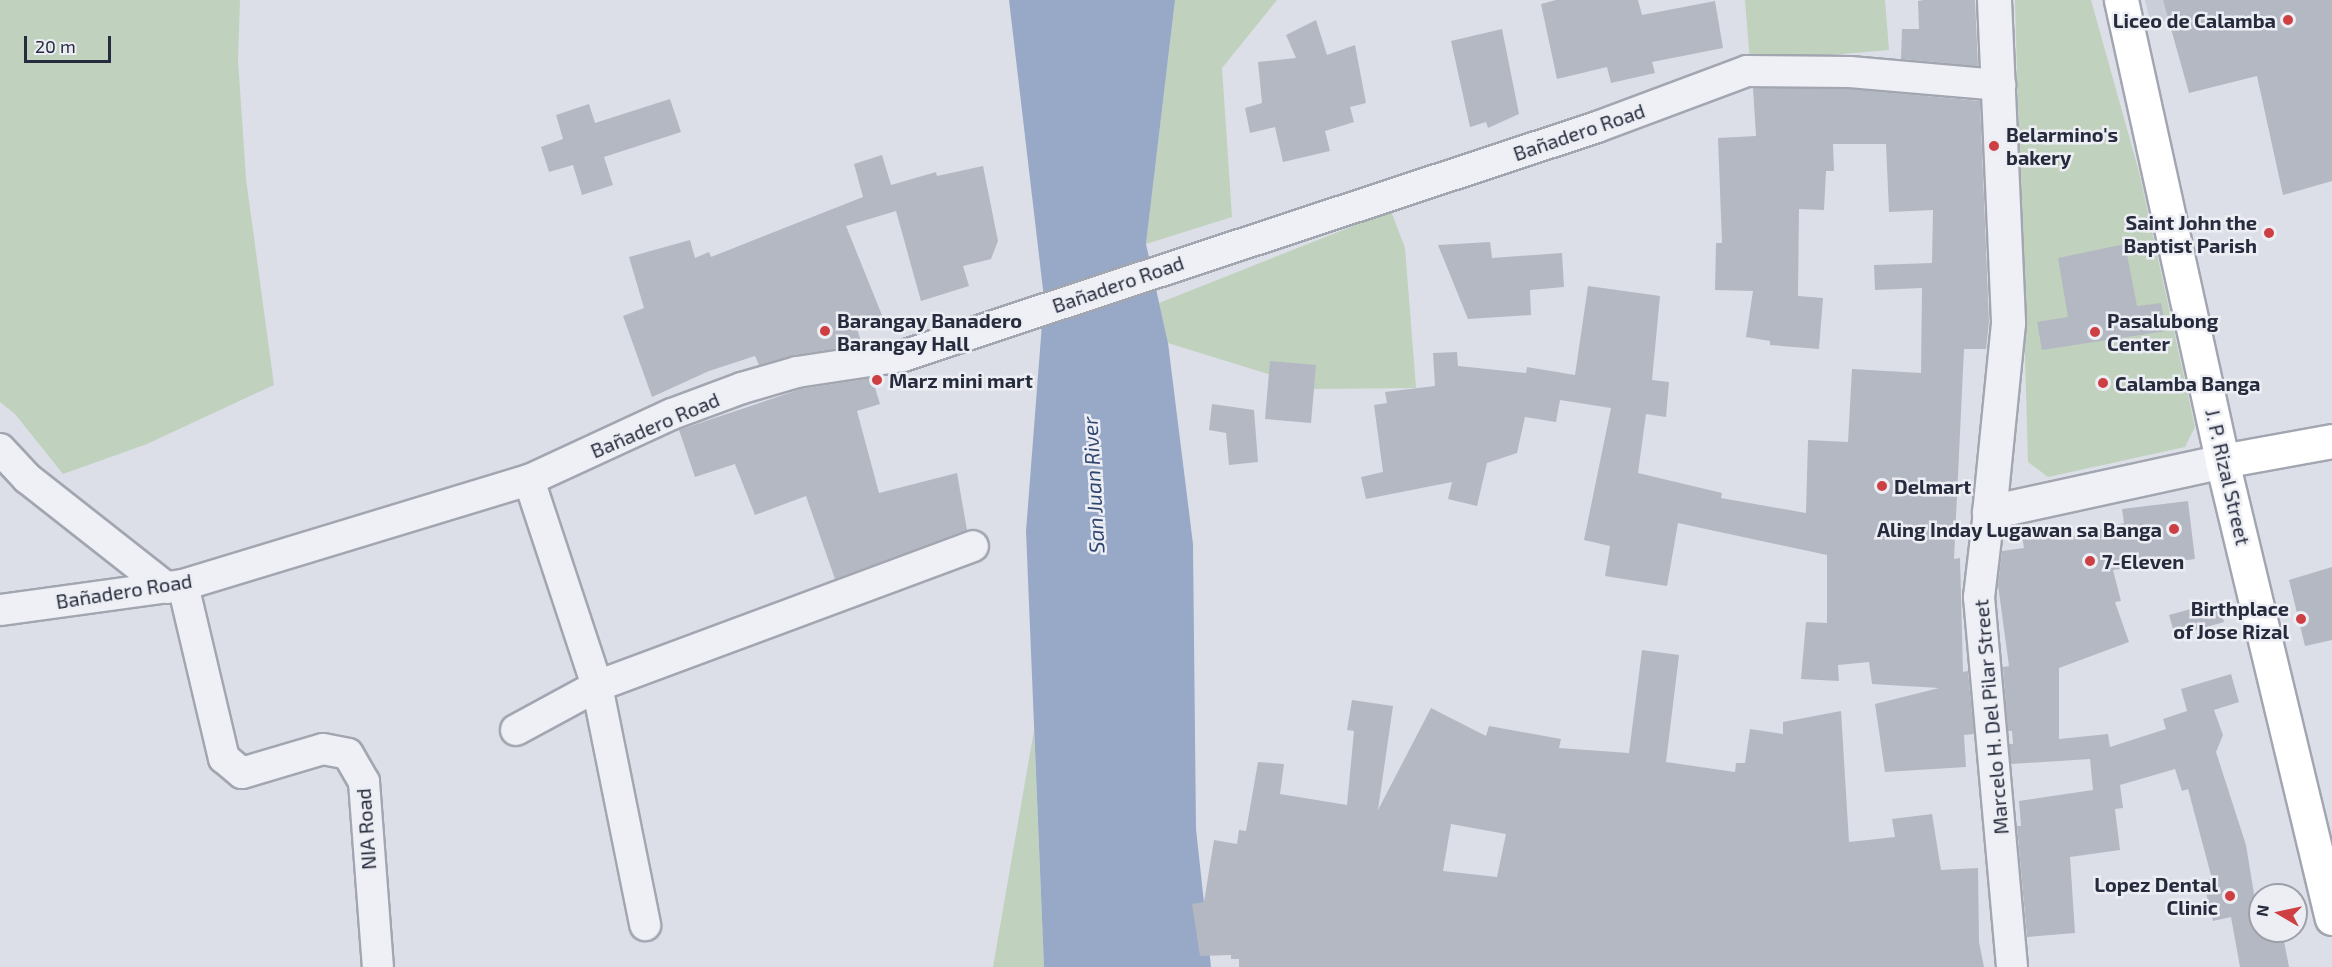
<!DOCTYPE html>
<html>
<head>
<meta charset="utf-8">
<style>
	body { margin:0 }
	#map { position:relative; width:2332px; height:967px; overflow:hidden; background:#dcdfe7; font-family:"Exo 2",sans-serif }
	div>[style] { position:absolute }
	.built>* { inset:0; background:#caced9 }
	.green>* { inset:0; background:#c0d1bd }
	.water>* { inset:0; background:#97a9c7 }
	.building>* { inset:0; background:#b4b8c3 }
	.roads { filter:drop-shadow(2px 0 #a2a6b1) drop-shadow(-2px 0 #a2a6b1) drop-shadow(0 2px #a2a6b1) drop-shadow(0 -2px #a2a6b1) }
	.minor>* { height:30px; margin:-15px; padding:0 15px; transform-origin:15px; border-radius:15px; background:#eff0f5 }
	.tertiary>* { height:33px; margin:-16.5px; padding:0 16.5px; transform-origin:16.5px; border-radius:16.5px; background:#eff0f5 }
	.secondary>* { height:33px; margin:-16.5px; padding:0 16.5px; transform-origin:16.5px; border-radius:16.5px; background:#fff }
	.dots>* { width:16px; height:16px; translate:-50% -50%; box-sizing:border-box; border:3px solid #eceef4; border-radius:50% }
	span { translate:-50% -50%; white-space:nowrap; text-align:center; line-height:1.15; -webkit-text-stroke:5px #eceef4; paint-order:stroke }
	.poi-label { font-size:20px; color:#262c3d; font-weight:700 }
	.right { translate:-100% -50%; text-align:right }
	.left { translate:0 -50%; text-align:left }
	.street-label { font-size:20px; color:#262c3d }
	.water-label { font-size:21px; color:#304671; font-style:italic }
	.north { position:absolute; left:2248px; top:883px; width:60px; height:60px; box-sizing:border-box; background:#eceef4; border:2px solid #9da0ab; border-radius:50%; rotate:279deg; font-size:16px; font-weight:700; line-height:24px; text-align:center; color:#262c3d }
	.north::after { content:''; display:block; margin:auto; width:21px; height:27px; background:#ce3f44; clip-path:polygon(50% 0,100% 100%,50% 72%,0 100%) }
	.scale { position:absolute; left:24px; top:36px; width:87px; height:27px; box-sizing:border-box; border:3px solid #262c3d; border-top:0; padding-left:8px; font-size:18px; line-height:21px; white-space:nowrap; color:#262c3d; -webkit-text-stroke:4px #eceef4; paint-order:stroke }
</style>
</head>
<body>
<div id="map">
	<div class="built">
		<i style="clip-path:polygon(2145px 0,2233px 0,2151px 25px)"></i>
	</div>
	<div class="green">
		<i style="clip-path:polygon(0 0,240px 0,238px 60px,246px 179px,274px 385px,147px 444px,63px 474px,15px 414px,0 402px)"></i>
		<i style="clip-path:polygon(1175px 0,1277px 0,1222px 68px,1232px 217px,1146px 244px)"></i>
		<i style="clip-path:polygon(1745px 0,1885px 0,1889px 50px,1750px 62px)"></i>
		<i style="clip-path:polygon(2015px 0,2091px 0,2139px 172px,2195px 427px,2185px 447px,2048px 477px,2028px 462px)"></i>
		<i style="clip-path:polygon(1391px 211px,1405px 248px,1416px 388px,1316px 389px,1168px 343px,1159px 303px)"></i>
		<i style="clip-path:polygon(1034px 730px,1044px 967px,993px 967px)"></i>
	</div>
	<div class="water">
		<i style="clip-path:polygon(1009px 0,1175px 0,1146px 244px,1168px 343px,1193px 544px,1196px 829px,1211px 967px,1044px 967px,1026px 531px,1044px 298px)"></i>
	</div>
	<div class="building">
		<i style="clip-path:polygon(1556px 0,1638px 0,1642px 15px,1715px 1px,1723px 48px,1652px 62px,1655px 73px,1611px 83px,1607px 67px,1557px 79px,1541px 4px)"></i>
		<i style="clip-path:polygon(1924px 0,1975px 0,1978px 66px,1901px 59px,1902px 29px,1919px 29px,1918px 1px)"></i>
		<i style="clip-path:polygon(2163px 0,2332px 0,2332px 181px,2283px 195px,2257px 76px,2189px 93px)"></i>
		<i style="clip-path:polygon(1316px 20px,1327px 55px,1355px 45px,1366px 103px,1350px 107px,1354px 122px,1325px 131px,1330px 151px,1283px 162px,1275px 127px,1250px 133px,1245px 108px,1262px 103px,1258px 62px,1296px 58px,1286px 35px)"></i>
		<i style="clip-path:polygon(1502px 29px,1519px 114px,1488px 128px,1486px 122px,1470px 127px,1451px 41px)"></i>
		<i style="clip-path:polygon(1753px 88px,1849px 89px,1980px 101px,1989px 322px,1986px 349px,1964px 349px,1954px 559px,1960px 558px,1963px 672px,1968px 671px,1974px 734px,1964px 735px,1966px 767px,1885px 772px,1875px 704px,1939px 688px,1872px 684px,1869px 662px,1838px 665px,1839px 681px,1801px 679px,1806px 622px,1827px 623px,1827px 555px,1678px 523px,1667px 586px,1605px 576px,1610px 546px,1584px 540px,1611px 408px,1560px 400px,1556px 422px,1525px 417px,1517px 453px,1487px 463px,1477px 506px,1448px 499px,1452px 482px,1366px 499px,1361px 477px,1383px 472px,1374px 405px,1387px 403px,1385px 392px,1435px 386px,1433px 353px,1457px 352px,1458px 366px,1526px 373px,1527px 367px,1575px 375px,1588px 286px,1660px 296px,1652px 380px,1669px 382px,1666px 417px,1646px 414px,1638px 473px,1722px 493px,1721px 498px,1806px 513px,1808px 440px,1848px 442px,1852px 369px,1921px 373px,1922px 288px,1875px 290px,1874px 265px,1932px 263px,1933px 210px,1889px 212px,1886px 144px,1833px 144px,1834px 171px,1826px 171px,1824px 210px,1799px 209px,1798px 296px,1823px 298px,1819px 349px,1770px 345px,1770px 341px,1746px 337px,1753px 291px,1715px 290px,1716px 243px,1722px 243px,1718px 138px,1756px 136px)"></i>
		<i style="clip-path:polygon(670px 99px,681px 132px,604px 157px,613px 185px,582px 195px,573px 165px,549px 172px,541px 147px,563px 139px,556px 115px,589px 104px,595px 123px)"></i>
		<i style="clip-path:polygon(882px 155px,891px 185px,936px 172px,937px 176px,983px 166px,998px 241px,991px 259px,963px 266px,969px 286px,921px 301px,896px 211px,846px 226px,888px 330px,854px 318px,862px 345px,794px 355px,759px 365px,755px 356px,709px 371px,652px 397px,623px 316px,644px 308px,629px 257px,690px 240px,695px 258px,709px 252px,711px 257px,863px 197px,854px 164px)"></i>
		<i style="clip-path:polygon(1490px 242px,1492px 258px,1562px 253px,1564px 287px,1530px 290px,1531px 315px,1468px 319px,1438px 245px)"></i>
		<i style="clip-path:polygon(2125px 244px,2137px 306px,2161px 303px,2166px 331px,2042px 350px,2037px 322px,2068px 317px,2058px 258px)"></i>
		<i style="clip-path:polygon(1270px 361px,1316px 365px,1311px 423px,1265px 419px)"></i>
		<i style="clip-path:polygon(872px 378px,880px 404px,857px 411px,879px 493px,957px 473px,967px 530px,835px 579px,806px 496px,755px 515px,735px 464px,695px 477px,679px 430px,801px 389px)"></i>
		<i style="clip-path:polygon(1212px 404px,1254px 410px,1258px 462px,1229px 465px,1226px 433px,1209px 430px)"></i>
		<i style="clip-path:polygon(2188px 501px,2195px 559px,2113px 570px,2121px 601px,2115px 602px,2129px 642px,2059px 668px,2059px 739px,2108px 734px,2110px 747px,2166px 729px,2163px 719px,2187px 711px,2181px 689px,2231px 674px,2239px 702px,2214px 710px,2223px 735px,2216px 752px,2246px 845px,2260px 931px,2282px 931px,2289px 967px,2240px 967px,2231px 917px,2213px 921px,2203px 881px,2212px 879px,2188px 789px,2182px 791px,2175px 769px,2120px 785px,2123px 808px,2115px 809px,2120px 850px,2070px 857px,2075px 933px,2027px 937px,2017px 826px,2021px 826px,2019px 801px,2093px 790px,2090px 759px,2011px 764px,2009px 744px,2013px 744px,2012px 731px,2008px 731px,2003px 667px,2009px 666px,1998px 585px,2002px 551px,2024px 548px,2021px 530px,2056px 525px,2058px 540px,2124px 523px,2122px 509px)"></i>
		<i style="clip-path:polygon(2332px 567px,2332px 640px,2305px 646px,2289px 580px)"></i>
		<i style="clip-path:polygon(2209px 604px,2219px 604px,2224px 622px,2175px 636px,2169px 615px)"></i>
		<i style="clip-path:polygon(evenodd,1642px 650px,1679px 655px,1666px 762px,1735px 772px,1736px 763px,1745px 763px,1750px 729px,1783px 734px,1783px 722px,1841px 711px,1849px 842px,1895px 837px,1892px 819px,1932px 814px,1941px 870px,1978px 868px,1979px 942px,1984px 967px,1239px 967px,1239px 959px,1231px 959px,1231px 955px,1200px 956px,1192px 904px,1204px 902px,1214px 840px,1237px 844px,1239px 830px,1246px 831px,1258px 762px,1284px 764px,1280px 794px,1347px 805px,1354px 731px,1347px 730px,1352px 700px,1393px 706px,1378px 810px,1431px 708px,1486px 736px,1489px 726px,1561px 739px,1559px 748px,1629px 753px,1642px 650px,1451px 824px,1506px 834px,1497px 877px,1443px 871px,1451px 824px)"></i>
	</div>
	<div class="roads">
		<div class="minor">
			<i style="left:0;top:449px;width:40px;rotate:47deg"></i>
			<i style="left:27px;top:478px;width:178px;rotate:38.2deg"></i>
			<i style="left:529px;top:480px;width:217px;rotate:71.7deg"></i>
			<i style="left:597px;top:686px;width:244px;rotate:78.6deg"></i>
			<i style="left:1989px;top:512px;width:86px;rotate:96.7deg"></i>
			<i style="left:1979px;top:597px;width:371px;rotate:84.9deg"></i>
			<i style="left:183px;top:585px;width:178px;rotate:76.7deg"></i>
			<i style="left:224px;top:758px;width:23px;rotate:40deg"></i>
			<i style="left:242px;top:773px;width:84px;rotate:-16.5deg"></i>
			<i style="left:323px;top:749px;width:25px;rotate:11deg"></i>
			<i style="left:348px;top:754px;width:32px;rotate:60deg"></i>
			<i style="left:364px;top:782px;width:186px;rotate:85.7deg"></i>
			<i style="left:0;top:610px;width:185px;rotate:-7.8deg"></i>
			<i style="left:183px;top:585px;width:362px;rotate:-16.9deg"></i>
			<i style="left:529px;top:480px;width:157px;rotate:-24.8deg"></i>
			<i style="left:672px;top:414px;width:75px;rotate:-20.4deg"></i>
			<i style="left:742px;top:388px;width:57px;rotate:-16.2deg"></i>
			<i style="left:797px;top:372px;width:107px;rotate:-8.6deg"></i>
			<i style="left:903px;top:356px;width:731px;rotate:-18.26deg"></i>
			<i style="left:1597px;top:127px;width:160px;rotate:-20.5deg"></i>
			<i style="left:1747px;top:71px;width:103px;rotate:0.6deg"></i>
			<i style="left:1850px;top:72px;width:151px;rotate:5deg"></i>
			<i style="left:516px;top:730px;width:92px;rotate:-28.5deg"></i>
			<i style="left:597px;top:686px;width:401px;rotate:-20.4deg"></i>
		</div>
		<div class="tertiary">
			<i style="left:1994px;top:0;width:323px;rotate:87.5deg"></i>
			<i style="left:2008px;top:323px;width:190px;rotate:95.7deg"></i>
			<i style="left:1989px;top:512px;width:239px;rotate:-12.3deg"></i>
		</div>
		<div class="secondary">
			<i style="left:2121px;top:0;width:472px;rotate:77.6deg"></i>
			<i style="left:2222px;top:461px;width:470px;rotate:76.5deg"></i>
			<i style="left:2222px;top:461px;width:112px;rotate:-10.3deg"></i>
		</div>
	</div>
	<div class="dots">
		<i style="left:2288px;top:20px;background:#ce3f44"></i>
		<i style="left:1994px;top:146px;background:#ce3f44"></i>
		<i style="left:2269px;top:233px;background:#ce3f44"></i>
		<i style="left:825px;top:331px;background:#ce3f44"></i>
		<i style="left:2095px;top:332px;background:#ce3f44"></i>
		<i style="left:877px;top:380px;background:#ce3f44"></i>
		<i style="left:2103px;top:383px;background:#ce3f44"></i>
		<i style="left:1882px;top:486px;background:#ce3f44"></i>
		<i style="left:2174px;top:529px;background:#ce3f44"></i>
		<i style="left:2090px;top:561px;background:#ce3f44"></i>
		<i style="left:2301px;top:619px;background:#ce3f44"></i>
		<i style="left:2230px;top:896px;background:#ce3f44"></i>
	</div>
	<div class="poi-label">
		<span class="right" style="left:2276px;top:20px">Liceo de Calamba</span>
		<span class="left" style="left:2006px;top:146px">Belarmino's<br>bakery</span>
		<span class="right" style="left:2257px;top:234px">Saint John the<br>Baptist Parish</span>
		<span class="left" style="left:837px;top:332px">Barangay Banadero<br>Barangay Hall</span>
		<span class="left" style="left:2107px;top:332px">Pasalubong<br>Center</span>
		<span class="left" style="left:889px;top:380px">Marz mini mart</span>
		<span class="left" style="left:2115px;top:383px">Calamba Banga</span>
		<span class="left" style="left:1894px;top:486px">Delmart</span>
		<span class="right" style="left:2162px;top:529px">Aling Inday Lugawan sa Banga</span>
		<span class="left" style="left:2102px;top:561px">7-Eleven</span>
		<span class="right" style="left:2289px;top:620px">Birthplace<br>of Jose Rizal</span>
		<span class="right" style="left:2218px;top:896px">Lopez Dental<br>Clinic</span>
	</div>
	<div class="street-label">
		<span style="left:1579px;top:132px;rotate:-19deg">Bañadero Road</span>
		<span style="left:1118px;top:284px;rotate:-19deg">Bañadero Road</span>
		<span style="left:655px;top:425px;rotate:-23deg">Bañadero Road</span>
		<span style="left:2228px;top:477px;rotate:77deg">J. P. Rizal Street</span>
		<span style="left:124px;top:591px;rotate:-9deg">Bañadero Road</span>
		<span style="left:1991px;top:717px;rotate:-95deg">Marcelo H. Del Pilar Street</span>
		<span style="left:366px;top:829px;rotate:-94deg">NIA Road</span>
	</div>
	<div class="water-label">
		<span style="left:1093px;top:485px;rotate:-93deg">San Juan River</span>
	</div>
	<div class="north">N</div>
	<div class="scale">20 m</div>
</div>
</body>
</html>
